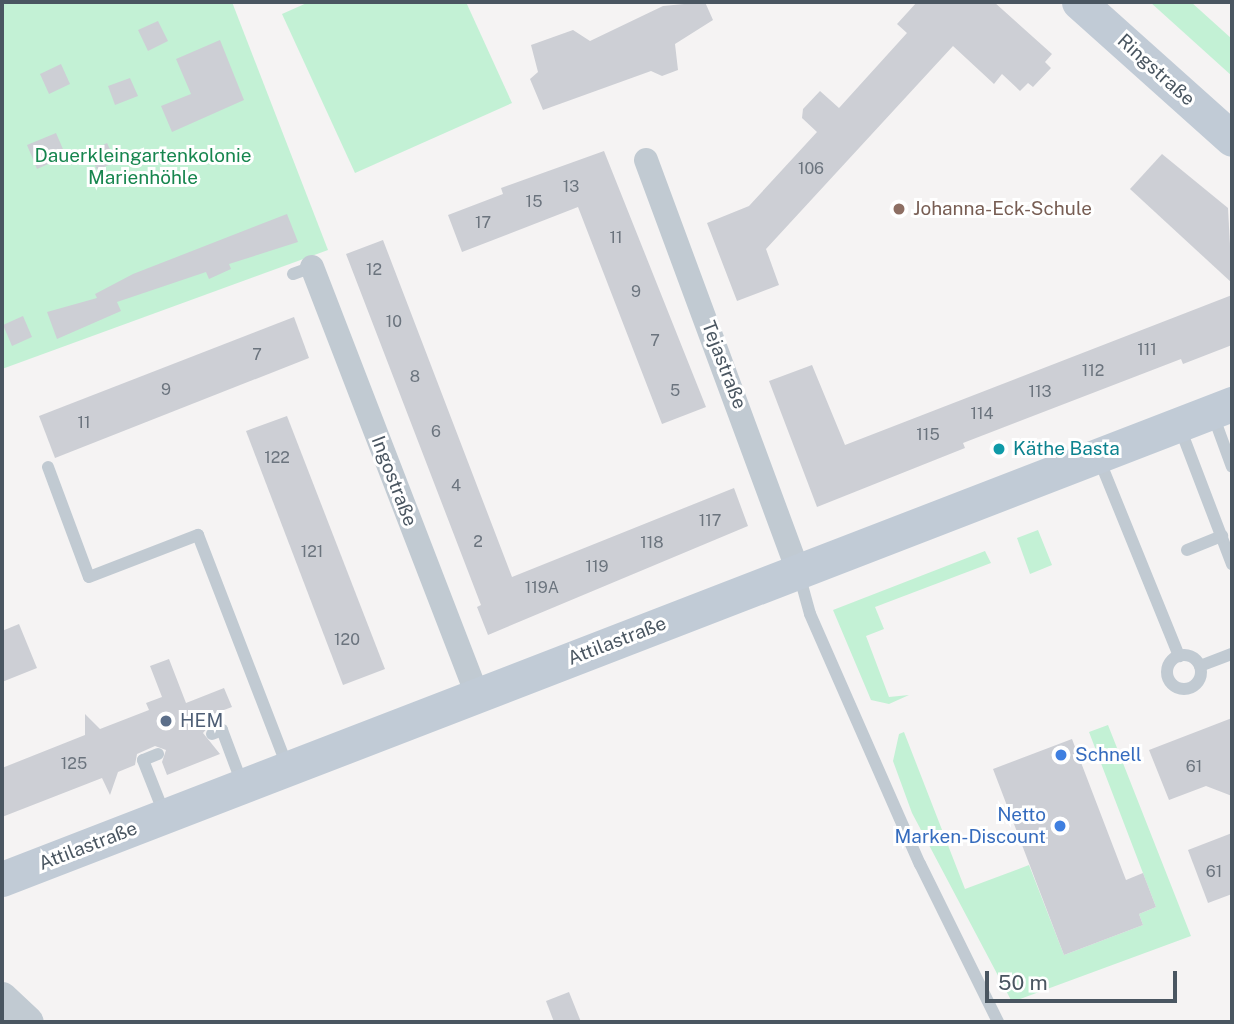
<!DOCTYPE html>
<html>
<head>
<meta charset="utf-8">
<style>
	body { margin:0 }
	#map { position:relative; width:1234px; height:1024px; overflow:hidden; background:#f5f3f3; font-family:"Public Sans",sans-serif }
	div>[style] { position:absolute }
	.green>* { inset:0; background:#c3f1d5 }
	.building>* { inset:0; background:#cdcfd5 }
	.service>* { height:12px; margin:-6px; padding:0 6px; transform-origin:6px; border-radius:6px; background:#c1cad2 }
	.service>.ring { margin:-6px; padding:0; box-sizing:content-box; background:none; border:12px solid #c1cad2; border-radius:50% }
	.minor>* { height:24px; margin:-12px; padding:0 12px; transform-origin:12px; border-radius:12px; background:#c1cad2 }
	.tertiary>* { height:32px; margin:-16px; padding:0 16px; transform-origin:16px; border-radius:16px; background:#c1cad2 }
	.secondary>* { height:35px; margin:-17.5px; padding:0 17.5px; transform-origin:17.5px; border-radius:17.5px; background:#c1cbd6 }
	.dots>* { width:19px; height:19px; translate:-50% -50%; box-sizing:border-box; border:4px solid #fff; border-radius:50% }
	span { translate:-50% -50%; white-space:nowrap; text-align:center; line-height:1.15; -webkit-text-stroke:6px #fff; paint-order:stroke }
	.number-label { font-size:16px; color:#6b747e }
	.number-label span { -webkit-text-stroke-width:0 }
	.street-label { font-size:19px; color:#4a5661 }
	.park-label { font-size:19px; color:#17864f }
	.education-label { font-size:19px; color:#785e54 }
	.left { translate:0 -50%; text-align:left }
	.culture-label { font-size:19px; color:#0d838f }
	.service-label { font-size:19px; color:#4e5e75 }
	.shop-label { font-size:19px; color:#366cbe }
	.right { translate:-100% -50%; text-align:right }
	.frame { position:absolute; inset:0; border:4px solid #4a5661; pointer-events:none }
	.scale { position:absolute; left:985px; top:971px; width:192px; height:32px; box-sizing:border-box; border:4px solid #4a5661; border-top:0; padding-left:9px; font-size:21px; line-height:24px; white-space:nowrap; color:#4a5661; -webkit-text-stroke:5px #fff; paint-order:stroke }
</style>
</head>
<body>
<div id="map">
	<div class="green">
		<i style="clip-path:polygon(2px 2px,232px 2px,328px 250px,2px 369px)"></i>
		<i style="clip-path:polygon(309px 2px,466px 2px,512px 103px,355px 173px,282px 14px)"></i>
		<i style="clip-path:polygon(1150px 2px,1191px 2px,1232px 39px,1232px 76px)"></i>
		<i style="clip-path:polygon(1038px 530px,1052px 565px,1030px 574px,1017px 538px)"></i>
		<i style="clip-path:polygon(985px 551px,991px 563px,875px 607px,884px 629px,866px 636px,889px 697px,909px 695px,889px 704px,871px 700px,833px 610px)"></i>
		<i style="clip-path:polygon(1108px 725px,1191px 936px,1012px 1002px,912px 813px,893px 761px,899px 734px,904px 732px,965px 889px,1029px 865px,1064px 955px,1143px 925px,1139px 914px,1156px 907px,1089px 732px)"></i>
	</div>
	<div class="building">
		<i style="clip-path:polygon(705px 2px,713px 20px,675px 44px,678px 70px,662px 76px,651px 71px,543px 110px,530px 79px,538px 72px,531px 45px,573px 30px,590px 41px,663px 6px)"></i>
		<i style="clip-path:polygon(917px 2px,994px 2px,1052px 54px,1045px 62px,1051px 68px,1033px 87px,1028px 83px,1020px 91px,1002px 74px,994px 84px,953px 46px,766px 249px,779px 285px,737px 301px,707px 223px,749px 206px,817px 132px,802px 118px,803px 109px,820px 91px,839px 108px,907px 33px,897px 24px)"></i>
		<i style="clip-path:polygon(158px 21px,168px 41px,148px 51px,138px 30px)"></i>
		<i style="clip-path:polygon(220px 40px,244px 100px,172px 132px,161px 106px,191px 94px,176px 59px)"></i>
		<i style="clip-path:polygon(61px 64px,70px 84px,49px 94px,40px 74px)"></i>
		<i style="clip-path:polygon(130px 78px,138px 96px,115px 105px,108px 86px)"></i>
		<i style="clip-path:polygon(56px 133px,66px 156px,37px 169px,27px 145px)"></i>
		<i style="clip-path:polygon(107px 143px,116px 162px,97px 170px,89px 152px)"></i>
		<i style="clip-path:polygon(604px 151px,706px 407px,662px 424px,578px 207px,462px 252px,448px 215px,503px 194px,501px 188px)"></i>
		<i style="clip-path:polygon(1162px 154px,1228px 208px,1232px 283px,1130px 189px)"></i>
		<i style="clip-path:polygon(287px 214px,298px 242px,229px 264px,231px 269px,209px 279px,206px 272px,117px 302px,121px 311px,57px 339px,47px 312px,97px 298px,95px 294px,133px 274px)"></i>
		<i style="clip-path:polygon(383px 240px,512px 577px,734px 488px,748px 526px,488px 635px,477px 607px,481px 605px,346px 254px)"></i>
		<i style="clip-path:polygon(1232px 295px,1232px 345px,1183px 364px,1181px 359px,963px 443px,965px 448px,817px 507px,769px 381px,812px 365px,845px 445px)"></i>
		<i style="clip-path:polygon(23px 316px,32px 337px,12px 346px,3px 325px)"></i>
		<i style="clip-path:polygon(294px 317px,309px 358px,55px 458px,39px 416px)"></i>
		<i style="clip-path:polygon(287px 416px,385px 669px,343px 685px,246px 431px)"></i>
		<i style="clip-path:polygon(19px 624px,37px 668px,2px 682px,2px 631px)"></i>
		<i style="clip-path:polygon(169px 659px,186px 703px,224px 688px,232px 707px,205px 717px,209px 726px,203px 733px,220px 754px,167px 775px,162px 762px,166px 750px,155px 746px,137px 754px,135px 765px,118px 772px,110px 795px,102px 778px,2px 817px,2px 768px,85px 735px,85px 714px,100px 729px,149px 710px,146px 703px,162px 697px,150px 666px)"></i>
		<i style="clip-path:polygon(1232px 718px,1232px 796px,1206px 786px,1169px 800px,1149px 750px)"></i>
		<i style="clip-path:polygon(1072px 739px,1126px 880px,1143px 873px,1156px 907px,1139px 914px,1143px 925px,1064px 955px,993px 769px)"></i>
		<i style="clip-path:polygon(1232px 833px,1232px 894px,1208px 903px,1188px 850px)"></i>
		<i style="clip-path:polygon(569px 992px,581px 1022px,554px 1022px,546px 1001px)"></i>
	</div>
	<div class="service">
		<i style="left:293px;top:274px;width:20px;rotate:-20deg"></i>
		<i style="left:1213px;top:415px;width:55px;rotate:69.9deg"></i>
		<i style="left:1180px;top:428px;width:146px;rotate:69.1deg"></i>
		<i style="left:1099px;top:459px;width:213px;rotate:67.9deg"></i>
		<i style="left:48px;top:467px;width:117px;rotate:69.6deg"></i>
		<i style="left:89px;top:577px;width:117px;rotate:-21.1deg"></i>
		<i style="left:198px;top:535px;width:250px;rotate:68.9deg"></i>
		<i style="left:1187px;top:550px;width:38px;rotate:-22deg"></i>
		<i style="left:799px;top:574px;width:41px;rotate:74.6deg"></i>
		<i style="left:810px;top:614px;width:273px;rotate:66.3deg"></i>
		<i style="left:920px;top:864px;width:176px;rotate:63.7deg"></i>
		<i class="ring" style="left:1167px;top:655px;width:22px;height:22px"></i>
		<i style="left:1200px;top:666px;width:34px;rotate:-21deg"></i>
		<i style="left:212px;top:734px;width:11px;rotate:-22deg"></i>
		<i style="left:222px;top:730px;width:60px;rotate:69.4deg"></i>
		<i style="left:158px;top:754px;width:16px;rotate:158deg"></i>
		<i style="left:143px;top:760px;width:57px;rotate:68.4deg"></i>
	</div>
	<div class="minor">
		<i style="left:646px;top:160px;width:437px;rotate:69.7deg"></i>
		<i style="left:312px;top:267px;width:459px;rotate:68.9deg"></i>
	</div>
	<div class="tertiary">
		<i style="left:2px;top:998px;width:35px;rotate:43deg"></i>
	</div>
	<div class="secondary">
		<i style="left:1079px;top:2px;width:205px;rotate:41.8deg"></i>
		<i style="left:2px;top:879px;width:1319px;rotate:-21.12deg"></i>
	</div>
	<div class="dots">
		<i style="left:899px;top:209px;background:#8d6e63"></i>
		<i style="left:999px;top:449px;background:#0f9aa8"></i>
		<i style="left:166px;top:721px;background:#5c6f8a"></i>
		<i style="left:1061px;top:755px;background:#3f7fe0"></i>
		<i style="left:1060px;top:826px;background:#3f7fe0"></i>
	</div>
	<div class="number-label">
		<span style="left:811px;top:169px">106</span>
		<span style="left:571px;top:187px">13</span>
		<span style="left:534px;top:202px">15</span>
		<span style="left:483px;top:223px">17</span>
		<span style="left:616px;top:238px">11</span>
		<span style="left:374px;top:270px">12</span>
		<span style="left:636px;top:292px">9</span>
		<span style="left:394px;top:322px">10</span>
		<span style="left:655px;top:341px">7</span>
		<span style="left:1147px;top:350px">111</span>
		<span style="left:257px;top:355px">7</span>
		<span style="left:1093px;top:371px">112</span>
		<span style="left:415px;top:377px">8</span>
		<span style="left:166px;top:390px">9</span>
		<span style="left:675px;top:391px">5</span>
		<span style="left:1040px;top:392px">113</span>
		<span style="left:982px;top:414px">114</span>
		<span style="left:84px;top:423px">11</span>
		<span style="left:436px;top:432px">6</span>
		<span style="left:928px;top:435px">115</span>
		<span style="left:277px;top:458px">122</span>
		<span style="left:456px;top:486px">4</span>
		<span style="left:710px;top:521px">117</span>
		<span style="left:478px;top:542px">2</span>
		<span style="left:652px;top:543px">118</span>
		<span style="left:312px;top:552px">121</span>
		<span style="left:597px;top:567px">119</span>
		<span style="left:542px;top:588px">119A</span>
		<span style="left:347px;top:640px">120</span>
		<span style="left:74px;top:764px">125</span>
		<span style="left:1194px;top:767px">61</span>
		<span style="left:1214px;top:872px">61</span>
	</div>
	<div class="street-label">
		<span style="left:1156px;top:70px;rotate:42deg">Ringstraße</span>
		<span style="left:724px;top:365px;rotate:69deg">Tejastraße</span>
		<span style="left:394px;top:481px;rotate:69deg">Ingostraße</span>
		<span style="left:617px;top:641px;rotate:-21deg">Attilastraße</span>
		<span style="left:88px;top:846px;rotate:-21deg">Attilastraße</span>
	</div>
	<div class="park-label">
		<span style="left:143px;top:167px">Dauerkleingartenkolonie<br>Marienhöhle</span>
	</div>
	<div class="education-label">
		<span class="left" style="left:913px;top:209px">Johanna-Eck-Schule</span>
	</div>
	<div class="culture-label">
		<span class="left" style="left:1013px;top:449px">Käthe Basta</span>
	</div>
	<div class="service-label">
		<span class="left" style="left:180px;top:721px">HEM</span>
	</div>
	<div class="shop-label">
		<span class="left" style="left:1075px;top:755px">Schnell</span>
		<span class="right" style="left:1046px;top:826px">Netto<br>Marken-Discount</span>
	</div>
	<div class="frame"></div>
	<div class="scale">50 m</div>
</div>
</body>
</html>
